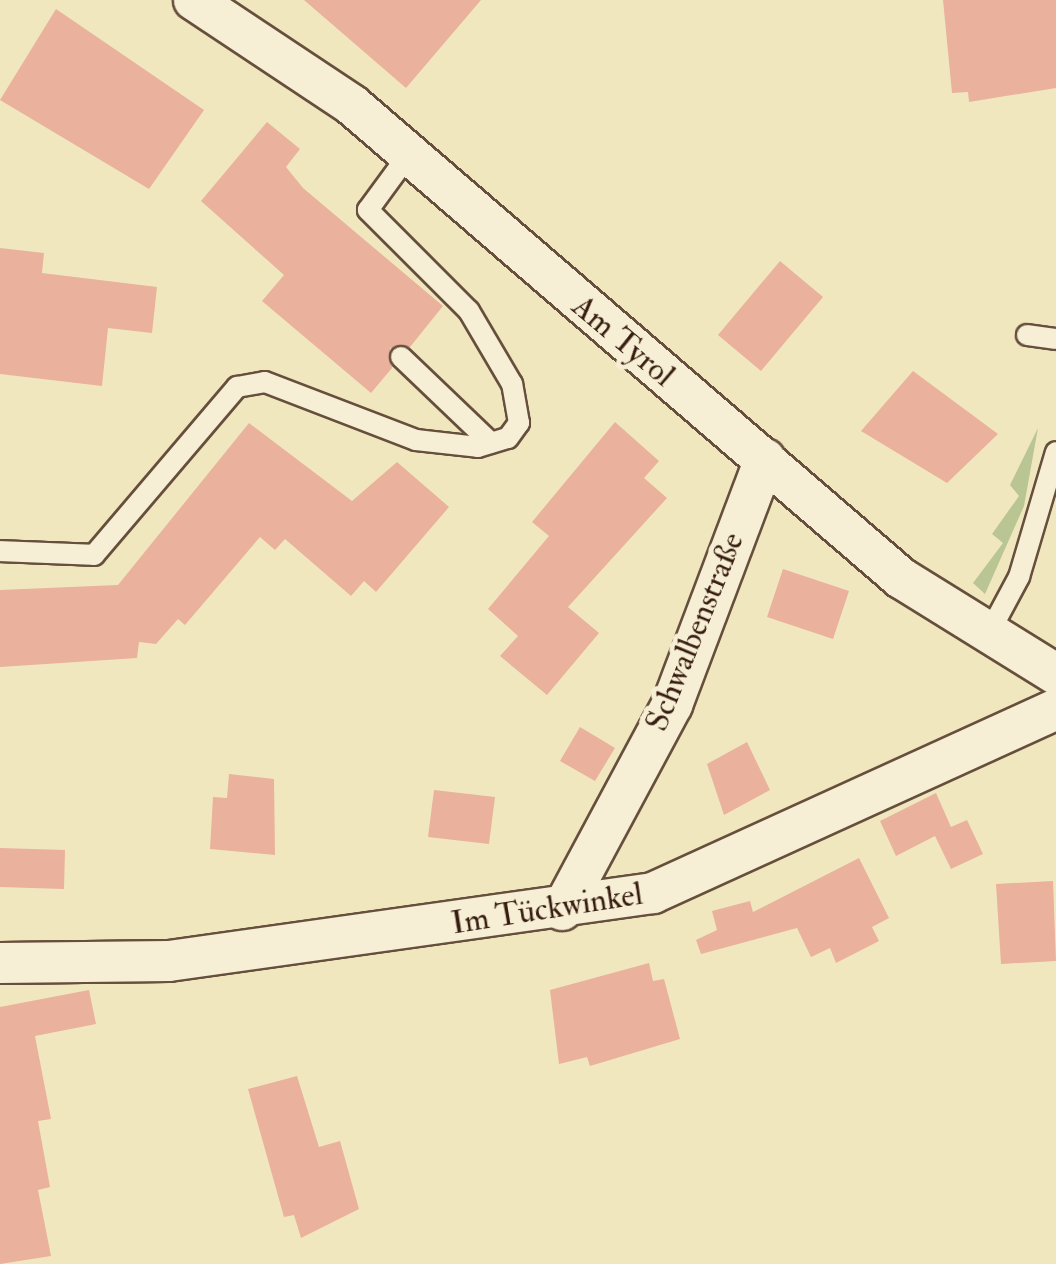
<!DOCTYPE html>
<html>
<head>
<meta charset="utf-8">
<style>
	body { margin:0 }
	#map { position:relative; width:1056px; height:1264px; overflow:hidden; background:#f1e7bf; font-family:"IM FELL Double Pica",serif }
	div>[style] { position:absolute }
	.green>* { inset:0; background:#b9c592 }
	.building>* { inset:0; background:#eab19c }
	.roads { filter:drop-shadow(2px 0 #664f3c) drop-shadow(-2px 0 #664f3c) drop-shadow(0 2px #664f3c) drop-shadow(0 -2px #664f3c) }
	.lane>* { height:20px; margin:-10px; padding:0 10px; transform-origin:10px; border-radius:10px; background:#f6efd5 }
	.street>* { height:40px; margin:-20px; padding:0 20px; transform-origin:20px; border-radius:20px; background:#f6efd5 }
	span { translate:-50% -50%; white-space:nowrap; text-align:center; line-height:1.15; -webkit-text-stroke:10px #f6efd5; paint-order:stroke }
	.street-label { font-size:32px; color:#371c10 }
</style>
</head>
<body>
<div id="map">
	<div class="green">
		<i style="clip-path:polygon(1038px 428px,1024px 506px,985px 594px,973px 583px,1003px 543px,992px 534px,1019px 496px,1010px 485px)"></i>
	</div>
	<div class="building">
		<i style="clip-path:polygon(304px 0,481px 0,406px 88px)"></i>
		<i style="clip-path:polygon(943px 0,1056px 0,1056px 88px,969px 102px,968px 92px,952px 93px)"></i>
		<i style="clip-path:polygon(56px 9px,204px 110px,149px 189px,0 100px)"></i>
		<i style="clip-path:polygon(267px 122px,300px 149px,286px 167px,303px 188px,443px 306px,410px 347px,390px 348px,392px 368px,371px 393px,262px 301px,284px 275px,201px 201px)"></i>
		<i style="clip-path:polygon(0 248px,44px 253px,42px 273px,157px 287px,152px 333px,108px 328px,102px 386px,0 374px)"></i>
		<i style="clip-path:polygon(780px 261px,823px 297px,761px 371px,718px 335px)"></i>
		<i style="clip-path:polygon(913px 371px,998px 434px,947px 483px,861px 431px)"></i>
		<i style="clip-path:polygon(615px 422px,659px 461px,644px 478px,667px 498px,568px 607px,599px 633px,547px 695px,500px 656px,518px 636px,488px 609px,549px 536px,532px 522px)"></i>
		<i style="clip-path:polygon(249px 423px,352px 501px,397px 462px,449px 507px,376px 592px,364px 581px,351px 596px,285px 539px,275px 550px,260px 537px,185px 625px,178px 619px,156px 644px,139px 642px,137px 658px,0 667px,0 590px,118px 585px)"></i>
		<i style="clip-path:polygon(783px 569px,849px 591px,833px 639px,767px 617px)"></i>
		<i style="clip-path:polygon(580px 727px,615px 748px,595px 781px,560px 761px)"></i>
		<i style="clip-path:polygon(747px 742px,770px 790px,724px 815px,707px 764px)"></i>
		<i style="clip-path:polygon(229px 774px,274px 779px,275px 855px,210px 849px,213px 797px,227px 798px)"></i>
		<i style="clip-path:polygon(434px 790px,495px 797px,489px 844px,428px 837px)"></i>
		<i style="clip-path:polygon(936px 793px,951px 827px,967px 820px,983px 854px,951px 869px,935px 836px,896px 856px,880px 821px)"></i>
		<i style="clip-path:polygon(0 848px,65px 850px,64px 889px,0 887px)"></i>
		<i style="clip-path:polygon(859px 858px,889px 918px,872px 927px,879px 941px,836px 963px,830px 948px,811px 957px,797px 928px,701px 954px,696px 940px,717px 930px,712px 911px,750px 901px,753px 912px)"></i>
		<i style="clip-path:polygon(1053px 881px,1056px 961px,1001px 964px,996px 884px)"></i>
		<i style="clip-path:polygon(649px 963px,653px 981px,664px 979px,680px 1039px,590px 1066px,587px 1057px,559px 1064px,550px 990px)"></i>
		<i style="clip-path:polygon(89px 990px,96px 1024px,35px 1036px,51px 1119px,38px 1121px,50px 1187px,38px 1190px,51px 1256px,0 1264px,0 1007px)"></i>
		<i style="clip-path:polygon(297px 1076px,319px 1147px,340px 1141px,359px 1209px,301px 1238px,294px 1215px,284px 1217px,248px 1089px)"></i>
	</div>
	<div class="roads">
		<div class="lane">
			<i style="left:1027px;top:335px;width:29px;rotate:8deg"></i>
			<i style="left:401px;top:357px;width:124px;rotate:43.7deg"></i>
			<i style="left:0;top:551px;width:94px;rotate:2.4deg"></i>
			<i style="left:94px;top:555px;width:221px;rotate:-49.6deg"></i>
			<i style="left:237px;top:387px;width:28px;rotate:-10deg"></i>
			<i style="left:265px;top:382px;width:162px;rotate:21deg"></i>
			<i style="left:416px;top:440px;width:62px;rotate:6.4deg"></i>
			<i style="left:478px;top:447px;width:31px;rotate:-17deg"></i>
			<i style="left:508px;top:438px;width:19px;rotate:-54deg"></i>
			<i style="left:519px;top:423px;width:40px;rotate:-100deg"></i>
			<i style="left:512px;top:384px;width:85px;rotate:-120.5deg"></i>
			<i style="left:469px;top:311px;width:143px;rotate:-135deg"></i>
			<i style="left:368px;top:210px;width:64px;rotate:-53.8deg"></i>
			<i style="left:989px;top:633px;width:64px;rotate:-61.8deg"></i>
			<i style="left:1019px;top:577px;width:130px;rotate:-73.5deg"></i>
		</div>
		<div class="street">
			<i style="left:194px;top:0;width:190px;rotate:33.6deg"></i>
			<i style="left:352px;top:105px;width:725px;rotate:40.75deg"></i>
			<i style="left:901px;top:578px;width:182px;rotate:31.8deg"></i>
			<i style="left:562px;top:910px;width:233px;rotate:-61.8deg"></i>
			<i style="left:672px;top:705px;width:263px;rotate:-69.3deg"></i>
			<i style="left:0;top:963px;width:169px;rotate:-0.7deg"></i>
			<i style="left:169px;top:961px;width:489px;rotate:-8deg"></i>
			<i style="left:653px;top:893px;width:443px;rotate:-24.5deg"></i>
		</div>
	</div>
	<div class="street-label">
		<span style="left:623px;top:341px;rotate:40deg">Am Tyrol</span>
		<span style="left:695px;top:632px;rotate:-68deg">Schwalbenstraße</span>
		<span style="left:547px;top:909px;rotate:-9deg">Im Tückwinkel</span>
	</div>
</div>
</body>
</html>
